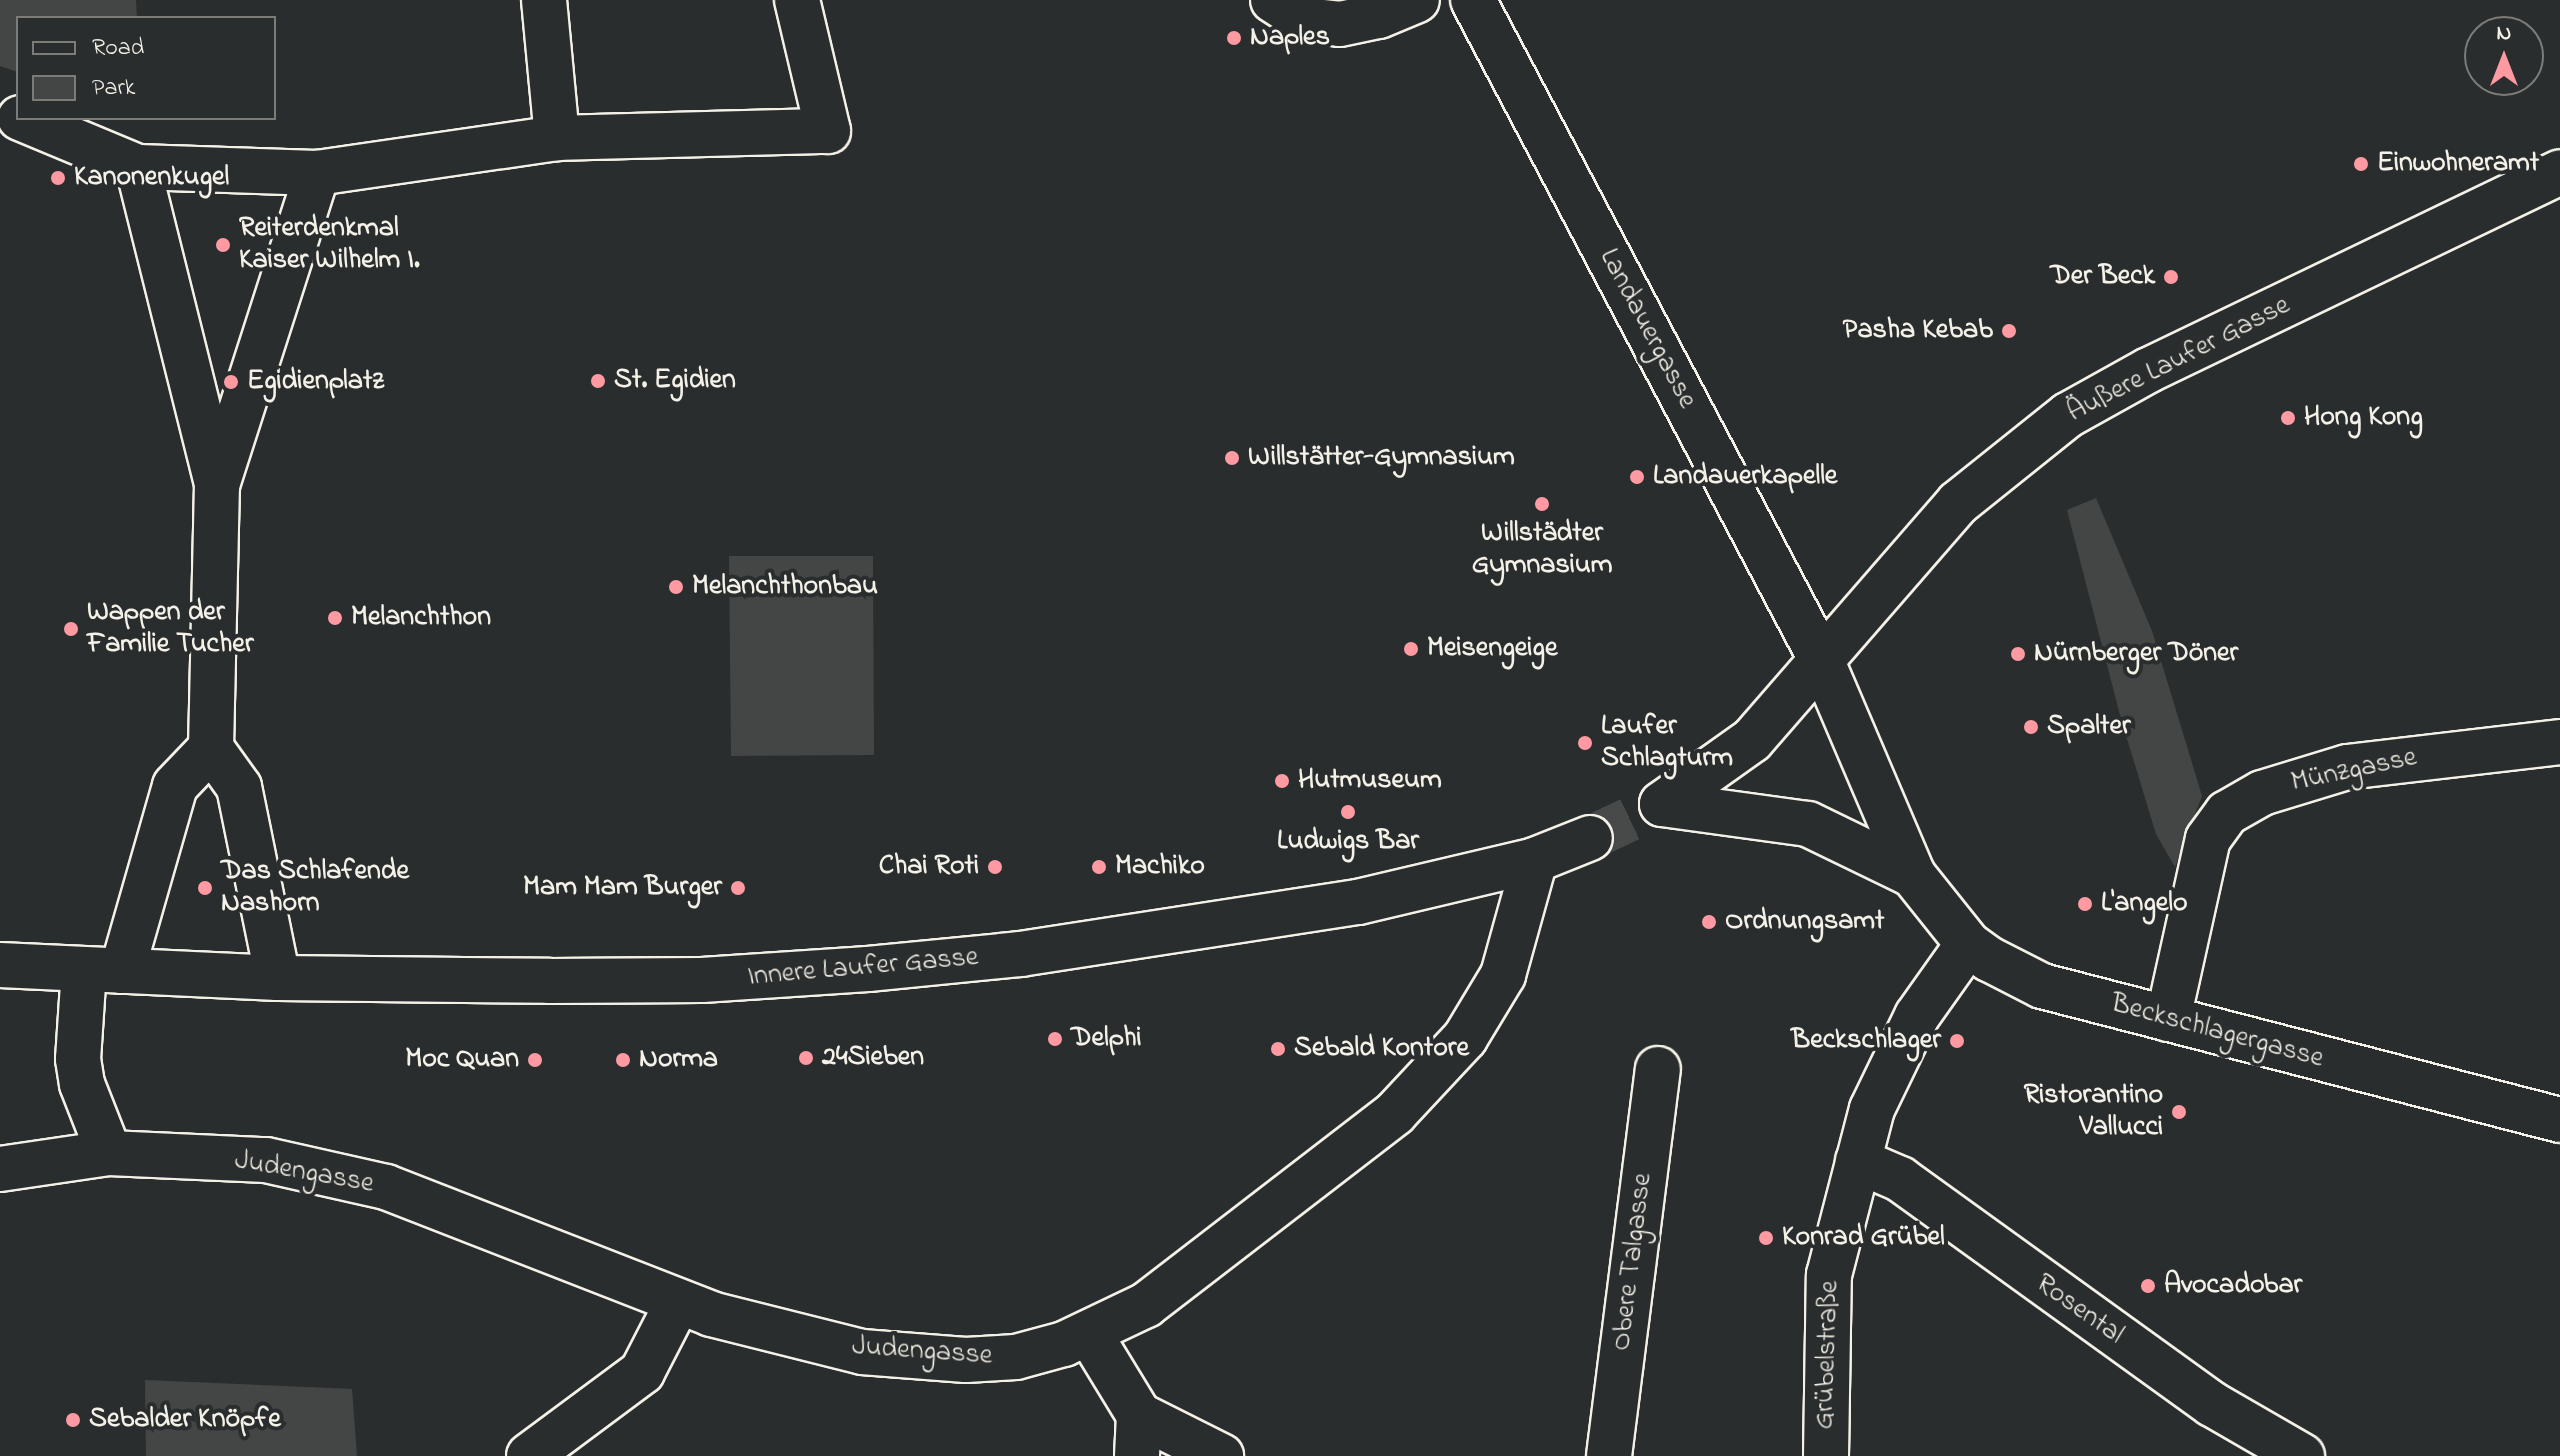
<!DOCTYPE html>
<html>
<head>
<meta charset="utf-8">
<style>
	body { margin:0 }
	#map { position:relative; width:2560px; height:1456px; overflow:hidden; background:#2a2d2e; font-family:"Indie Flower",sans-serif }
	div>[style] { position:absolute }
	.green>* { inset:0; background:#444645 }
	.secondary-tunnel>* { height:44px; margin-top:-22px; transform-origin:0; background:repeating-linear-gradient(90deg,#484a4a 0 44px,transparent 0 66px) }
	.roads { filter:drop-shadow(2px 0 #f4f1e8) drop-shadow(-2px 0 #f4f1e8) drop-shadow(0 2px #f4f1e8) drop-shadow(0 -2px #f4f1e8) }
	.street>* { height:44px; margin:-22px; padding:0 22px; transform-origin:22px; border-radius:22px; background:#2a2d2e }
	.secondary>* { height:44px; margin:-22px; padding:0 22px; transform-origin:22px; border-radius:22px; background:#2a2d2e }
	.dots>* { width:22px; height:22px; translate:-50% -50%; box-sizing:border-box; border:4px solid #2a2d2e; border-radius:50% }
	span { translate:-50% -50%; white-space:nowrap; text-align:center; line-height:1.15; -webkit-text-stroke:8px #2a2d2e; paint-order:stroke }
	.poi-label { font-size:28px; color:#f4f1e8; font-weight:700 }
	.left { translate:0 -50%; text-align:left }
	.right { translate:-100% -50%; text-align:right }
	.street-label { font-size:28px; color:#f4f1e8 }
	.legend { position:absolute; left:16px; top:16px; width:260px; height:104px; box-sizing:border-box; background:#2a2d2e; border:2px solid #7b7b78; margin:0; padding:10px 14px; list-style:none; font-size:24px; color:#f4f1e8 }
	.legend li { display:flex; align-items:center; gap:16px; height:40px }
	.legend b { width:40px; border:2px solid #7b7b78 }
	.north { position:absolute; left:2464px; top:16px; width:80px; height:80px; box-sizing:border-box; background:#2a2d2e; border:2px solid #7b7b78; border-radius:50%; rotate:0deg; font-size:22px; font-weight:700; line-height:32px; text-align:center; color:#f4f1e8 }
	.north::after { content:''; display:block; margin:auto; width:28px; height:36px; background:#ff9aa2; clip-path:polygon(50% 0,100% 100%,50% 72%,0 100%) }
</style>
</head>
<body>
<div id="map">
	<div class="green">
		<i style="clip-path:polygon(0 0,136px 0,137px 18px,18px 18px,18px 72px,0 66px)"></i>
		<i style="clip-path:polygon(2096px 498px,2152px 631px,2202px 796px,2175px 867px,2156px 834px,2121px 719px,2067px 510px)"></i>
		<i style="clip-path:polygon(729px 556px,873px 556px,874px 755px,731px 756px)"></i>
		<i style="clip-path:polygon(145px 1380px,352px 1389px,357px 1456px,146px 1456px)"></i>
	</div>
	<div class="secondary-tunnel">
		<i style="left:1590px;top:838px;width:80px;rotate:-25.3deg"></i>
	</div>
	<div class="roads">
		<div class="street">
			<i style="left:544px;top:0;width:139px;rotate:84.6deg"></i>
			<i style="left:1273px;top:0;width:37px;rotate:33deg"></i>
			<i style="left:1304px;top:20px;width:36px;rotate:6deg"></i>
			<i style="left:1340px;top:24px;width:40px;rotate:-12deg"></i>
			<i style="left:1379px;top:16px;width:41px;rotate:-22.8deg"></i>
			<i style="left:1473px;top:0;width:745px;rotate:62.16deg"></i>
			<i style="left:20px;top:118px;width:128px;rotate:22.6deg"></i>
			<i style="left:138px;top:167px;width:179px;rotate:1.9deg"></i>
			<i style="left:317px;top:173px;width:243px;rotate:-8.3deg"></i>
			<i style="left:557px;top:138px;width:271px;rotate:-1.5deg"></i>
			<i style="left:828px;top:131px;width:135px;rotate:-103.3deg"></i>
			<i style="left:138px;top:167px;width:328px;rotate:76deg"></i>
			<i style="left:217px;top:485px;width:328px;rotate:-72.2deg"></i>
			<i style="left:211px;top:748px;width:263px;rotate:-88.7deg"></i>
			<i style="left:84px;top:969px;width:90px;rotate:93.8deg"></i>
			<i style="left:78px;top:1059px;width:25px;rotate:81deg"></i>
			<i style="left:82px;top:1084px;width:74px;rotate:68.6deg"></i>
			<i style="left:122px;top:971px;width:192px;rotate:-74deg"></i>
			<i style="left:175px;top:786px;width:52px;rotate:-46.5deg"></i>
			<i style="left:211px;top:748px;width:48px;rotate:54.3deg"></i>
			<i style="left:239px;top:787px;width:195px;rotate:78.5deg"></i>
			<i style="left:2168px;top:1019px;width:184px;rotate:-77.5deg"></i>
			<i style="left:2208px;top:839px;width:32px;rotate:-54deg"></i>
			<i style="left:2227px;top:813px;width:40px;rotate:-29.7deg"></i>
			<i style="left:2262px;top:793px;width:89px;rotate:-17deg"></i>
			<i style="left:2347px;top:767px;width:214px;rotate:-6.7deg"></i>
			<i style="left:1858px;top:1161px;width:46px;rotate:23.2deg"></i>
			<i style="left:1900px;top:1179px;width:385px;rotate:35.8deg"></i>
			<i style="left:2212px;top:1404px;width:104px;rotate:30deg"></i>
			<i style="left:0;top:1169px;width:110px;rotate:-8.4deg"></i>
			<i style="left:109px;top:1153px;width:157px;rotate:2.6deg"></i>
			<i style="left:266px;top:1160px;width:123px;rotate:12.7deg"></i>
			<i style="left:386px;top:1187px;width:349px;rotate:21.3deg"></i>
			<i style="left:711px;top:1314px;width:156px;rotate:14.1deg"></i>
			<i style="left:862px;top:1352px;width:104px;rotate:4.4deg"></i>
			<i style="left:966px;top:1360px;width:50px;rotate:-3.4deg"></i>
			<i style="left:1016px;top:1357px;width:50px;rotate:-15.2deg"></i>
			<i style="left:1064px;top:1344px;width:91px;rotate:-25.4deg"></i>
			<i style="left:1146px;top:1305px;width:314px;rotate:-37.6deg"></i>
			<i style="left:1395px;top:1113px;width:103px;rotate:-47deg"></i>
			<i style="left:1465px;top:1038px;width:74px;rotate:-58.9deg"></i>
			<i style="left:1503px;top:975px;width:119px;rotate:-74.5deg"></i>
			<i style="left:1089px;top:1333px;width:96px;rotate:58.6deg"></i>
			<i style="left:1139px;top:1415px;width:41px;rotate:92.8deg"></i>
			<i style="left:1139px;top:1415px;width:92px;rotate:26.6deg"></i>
			<i style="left:529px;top:1456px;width:141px;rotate:-36.6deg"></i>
			<i style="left:642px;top:1372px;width:79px;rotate:-62.8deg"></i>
			<i style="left:1609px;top:1456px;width:390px;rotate:-82.8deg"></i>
			<i style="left:1826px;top:1456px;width:181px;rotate:-89.1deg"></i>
			<i style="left:1829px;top:1275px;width:171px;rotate:-75.5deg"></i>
			<i style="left:1872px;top:1109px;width:103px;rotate:-64.2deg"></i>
			<i style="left:1917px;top:1016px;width:88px;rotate:-54.7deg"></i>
		</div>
		<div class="secondary">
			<i style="left:1821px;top:659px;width:235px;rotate:66.9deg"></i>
			<i style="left:1913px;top:875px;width:88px;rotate:51.4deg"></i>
			<i style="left:1968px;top:944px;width:26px;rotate:36deg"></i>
			<i style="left:1989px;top:959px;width:59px;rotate:27deg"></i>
			<i style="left:2042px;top:986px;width:535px;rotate:14.5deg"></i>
			<i style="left:1662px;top:804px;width:110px;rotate:-35.4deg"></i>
			<i style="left:1752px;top:740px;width:314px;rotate:-49deg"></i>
			<i style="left:1958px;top:503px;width:141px;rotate:-38.7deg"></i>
			<i style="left:2068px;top:415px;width:93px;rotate:-29.1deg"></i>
			<i style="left:2149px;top:370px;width:456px;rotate:-25.7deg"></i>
			<i style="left:1662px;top:804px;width:147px;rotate:7.8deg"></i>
			<i style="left:1808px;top:824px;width:117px;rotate:25.9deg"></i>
			<i style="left:0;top:965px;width:278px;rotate:2.7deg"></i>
			<i style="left:278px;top:978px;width:272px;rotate:0.6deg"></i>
			<i style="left:550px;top:981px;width:152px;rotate:-0.4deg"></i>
			<i style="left:702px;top:980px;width:166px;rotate:-3.8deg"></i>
			<i style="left:868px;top:969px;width:154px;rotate:-5.6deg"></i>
			<i style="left:1021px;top:954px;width:341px;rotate:-8.8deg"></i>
			<i style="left:1358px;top:902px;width:182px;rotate:-13.3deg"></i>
			<i style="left:1535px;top:860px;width:59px;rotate:-21.8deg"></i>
		</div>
	</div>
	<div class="dots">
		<i style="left:1234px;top:38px;background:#ff9aa2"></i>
		<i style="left:2361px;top:164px;background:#ff9aa2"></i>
		<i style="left:58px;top:178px;background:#ff9aa2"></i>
		<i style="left:223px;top:245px;background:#ff9aa2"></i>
		<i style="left:2171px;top:277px;background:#ff9aa2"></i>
		<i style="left:2009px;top:331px;background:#ff9aa2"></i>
		<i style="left:598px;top:381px;background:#ff9aa2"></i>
		<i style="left:231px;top:382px;background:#ff9aa2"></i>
		<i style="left:2288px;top:418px;background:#ff9aa2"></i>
		<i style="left:1232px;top:458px;background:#ff9aa2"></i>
		<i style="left:1637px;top:477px;background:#ff9aa2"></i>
		<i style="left:1542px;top:504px;background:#ff9aa2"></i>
		<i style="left:676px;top:587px;background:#ff9aa2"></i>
		<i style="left:335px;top:618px;background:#ff9aa2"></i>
		<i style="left:71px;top:629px;background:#ff9aa2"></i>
		<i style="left:1411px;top:649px;background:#ff9aa2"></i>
		<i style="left:2018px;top:654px;background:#ff9aa2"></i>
		<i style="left:2031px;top:727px;background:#ff9aa2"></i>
		<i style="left:1585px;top:743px;background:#ff9aa2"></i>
		<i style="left:1282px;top:781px;background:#ff9aa2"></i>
		<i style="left:1348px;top:812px;background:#ff9aa2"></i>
		<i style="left:995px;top:867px;background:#ff9aa2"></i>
		<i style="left:1099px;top:867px;background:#ff9aa2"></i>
		<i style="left:205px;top:888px;background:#ff9aa2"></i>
		<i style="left:738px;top:888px;background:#ff9aa2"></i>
		<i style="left:2085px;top:904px;background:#ff9aa2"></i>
		<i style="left:1709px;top:922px;background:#ff9aa2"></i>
		<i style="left:1055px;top:1039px;background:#ff9aa2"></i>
		<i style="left:1957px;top:1041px;background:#ff9aa2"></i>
		<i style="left:1278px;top:1049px;background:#ff9aa2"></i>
		<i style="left:806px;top:1058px;background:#ff9aa2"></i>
		<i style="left:535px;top:1060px;background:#ff9aa2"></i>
		<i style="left:623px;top:1060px;background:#ff9aa2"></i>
		<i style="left:2179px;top:1112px;background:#ff9aa2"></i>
		<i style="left:1766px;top:1238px;background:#ff9aa2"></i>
		<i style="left:2148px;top:1286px;background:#ff9aa2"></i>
		<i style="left:73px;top:1420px;background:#ff9aa2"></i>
	</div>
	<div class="poi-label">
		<span class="left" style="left:1250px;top:38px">Naples</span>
		<span class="left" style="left:2377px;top:164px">Einwohneramt</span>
		<span class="left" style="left:74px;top:178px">Kanonenkugel</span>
		<span class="left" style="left:239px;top:245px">Reiterdenkmal<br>Kaiser Wilhelm I.</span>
		<span class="right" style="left:2155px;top:277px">Der Beck</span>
		<span class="right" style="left:1993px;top:331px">Pasha Kebab</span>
		<span class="left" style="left:614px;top:381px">St. Egidien</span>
		<span class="left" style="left:247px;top:382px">Egidienplatz</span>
		<span class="left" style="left:2304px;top:418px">Hong Kong</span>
		<span class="left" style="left:1248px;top:458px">Willstätter-Gymnasium</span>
		<span class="left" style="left:1653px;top:477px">Landauerkapelle</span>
		<span style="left:1542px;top:550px">Willstädter<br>Gymnasium</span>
		<span class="left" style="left:692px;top:587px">Melanchthonbau</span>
		<span class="left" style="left:87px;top:629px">Wappen der<br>Familie Tucher</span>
		<span class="left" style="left:351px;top:618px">Melanchthon</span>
		<span class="left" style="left:1427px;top:649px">Meisengeige</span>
		<span class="left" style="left:2034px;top:654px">Nürnberger Döner</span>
		<span class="left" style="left:1601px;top:743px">Laufer<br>Schlagturm</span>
		<span class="left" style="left:2047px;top:727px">Spalter</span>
		<span class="left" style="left:1298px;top:781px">Hutmuseum</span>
		<span style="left:1348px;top:842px">Ludwigs Bar</span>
		<span class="right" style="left:979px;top:867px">Chai Roti</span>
		<span class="left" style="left:1115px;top:867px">Machiko</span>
		<span class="left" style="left:221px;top:888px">Das Schlafende<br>Nashorn</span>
		<span class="right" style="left:722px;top:888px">Mam Mam Burger</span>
		<span class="left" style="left:2101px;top:904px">L'angelo</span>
		<span class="left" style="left:1725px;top:922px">Ordnungsamt</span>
		<span class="left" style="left:1071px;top:1039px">Delphi</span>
		<span class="right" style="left:1941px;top:1041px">Beckschlager</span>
		<span class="left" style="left:1294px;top:1049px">Sebald Kontore</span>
		<span class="left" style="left:822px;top:1058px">24Sieben</span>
		<span class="right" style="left:519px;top:1060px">Moc Quan</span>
		<span class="left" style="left:639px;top:1060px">Norma</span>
		<span class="right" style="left:2163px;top:1112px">Ristorantino<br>Vallucci</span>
		<span class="left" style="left:1782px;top:1238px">Konrad Grübel</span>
		<span class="left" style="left:2164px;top:1286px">Avocadobar</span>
		<span class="left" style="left:89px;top:1420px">Sebalder Knöpfe</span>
	</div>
	<div class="street-label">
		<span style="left:1647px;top:329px;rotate:62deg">Landauergasse</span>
		<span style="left:2179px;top:360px;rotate:-27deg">Äußere Laufer Gasse</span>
		<span style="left:2354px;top:771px;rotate:-12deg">Münzgasse</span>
		<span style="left:863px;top:968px;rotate:-5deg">Innere Laufer Gasse</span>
		<span style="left:2217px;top:1032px;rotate:15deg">Beckschlagergasse</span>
		<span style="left:304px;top:1173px;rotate:10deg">Judengasse</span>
		<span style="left:1633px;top:1262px;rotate:-83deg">Obere Talgasse</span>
		<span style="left:2079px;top:1310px;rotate:35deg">Rosental</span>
		<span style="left:922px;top:1352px;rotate:4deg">Judengasse</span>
		<span style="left:1828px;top:1355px;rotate:-88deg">Grübelstraße</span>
	</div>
	<ul class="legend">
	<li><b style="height:10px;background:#2a2d2e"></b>Road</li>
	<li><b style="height:22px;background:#444645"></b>Park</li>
	</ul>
	<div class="north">N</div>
</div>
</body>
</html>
